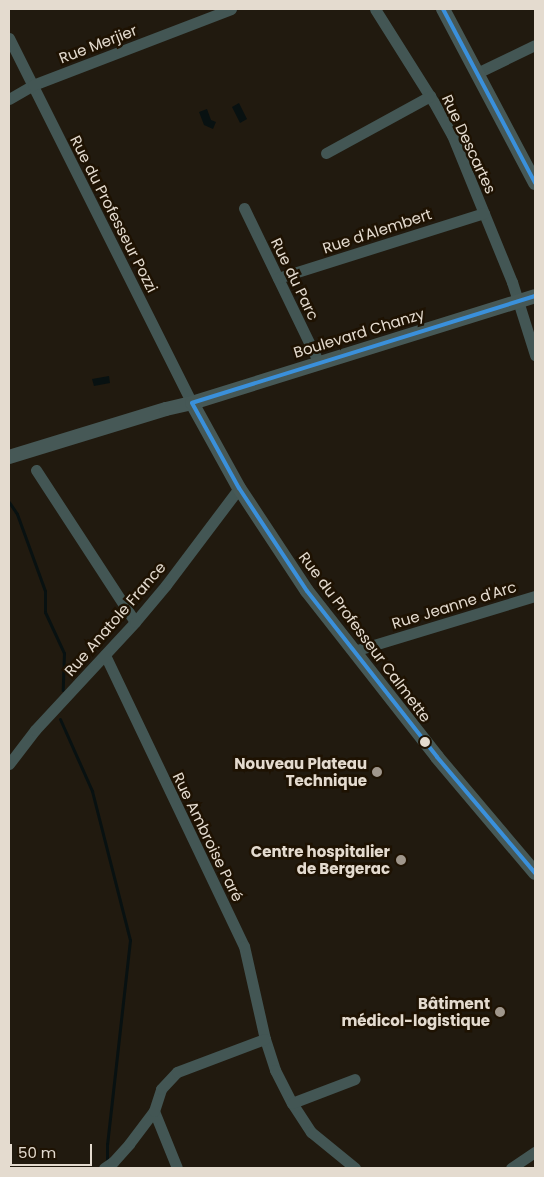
<!DOCTYPE html>
<html>
<head>
<meta charset="utf-8">
<style>
	body { margin:0 }
	#map { position:relative; width:544px; height:1177px; overflow:hidden; background:#211a0f; font-family:Poppins,sans-serif }
	div>[style] { position:absolute }
	.water>* { inset:0; background:#081111 }
	.stream>* { height:3px; margin:-1.5px; padding:0 1.5px; transform-origin:1.5px; border-radius:1.5px; background:#081111 }
	.minor>* { height:11px; margin:-5.5px; padding:0 5.5px; transform-origin:5.5px; border-radius:5.5px; background:#435654 }
	.major>* { height:14px; margin:-7px; padding:0 7px; transform-origin:7px; border-radius:7px; background:#465856 }
	.bus-1>* { height:4px; margin:-2px; padding:0 2px; transform-origin:2px; border-radius:2px; background:#3a90db }
	.dots>* { width:14px; height:14px; translate:-50% -50%; box-sizing:border-box; border:2px solid #1e1202; border-radius:50% }
	span { translate:-50% -50%; white-space:nowrap; text-align:center; line-height:1.15; -webkit-text-stroke:5px #1e1202; paint-order:stroke }
	.street-label { font-size:15px; color:#e4dbcf }
	.poi-label { font-size:15px; color:#e4dbcf; font-weight:700 }
	.right { translate:-100% -50%; text-align:right }
	.frame { position:absolute; inset:0; border:10px solid #e4dbcf; pointer-events:none }
	.scale { position:absolute; left:10px; top:1144px; width:82px; height:22px; box-sizing:border-box; border:2px solid #e4dbcf; border-top:0; padding-left:6px; font-size:15px; line-height:18px; white-space:nowrap; color:#e4dbcf; -webkit-text-stroke:4px #1e1202; paint-order:stroke }
</style>
</head>
<body>
<div id="map">
	<div class="water">
		<i style="clip-path:polygon(239px 103px,247px 119px,240px 123px,232px 107px)"></i>
		<i style="clip-path:polygon(207px 109px,211px 120px,216px 122px,213px 129px,204px 125px,199px 112px)"></i>
		<i style="clip-path:polygon(109px 376px,110px 383px,94px 386px,92px 379px)"></i>
	</div>
	<div class="stream">
		<i style="left:9px;top:502px;width:14px;rotate:56deg"></i>
		<i style="left:17px;top:514px;width:82px;rotate:70deg"></i>
		<i style="left:45px;top:591px;width:21px;rotate:90deg"></i>
		<i style="left:45px;top:612px;width:45px;rotate:65.1deg"></i>
		<i style="left:64px;top:653px;width:37px;rotate:92deg"></i>
		<i style="left:60px;top:719px;width:79px;rotate:66deg"></i>
		<i style="left:92px;top:791px;width:154px;rotate:75.7deg"></i>
		<i style="left:130px;top:940px;width:205px;rotate:96.4deg"></i>
		<i style="left:107px;top:1144px;width:19px;rotate:90deg"></i>
	</div>
	<div class="minor">
		<i style="left:375px;top:9px;width:109px;rotate:57.8deg"></i>
		<i style="left:433px;top:101px;width:39px;rotate:61deg"></i>
		<i style="left:452px;top:135px;width:159px;rotate:67.8deg"></i>
		<i style="left:512px;top:282px;width:77px;rotate:72.5deg"></i>
		<i style="left:9px;top:38px;width:408px;rotate:63.4deg"></i>
		<i style="left:477px;top:73px;width:64px;rotate:-25.8deg"></i>
		<i style="left:9px;top:99px;width:28px;rotate:-30deg"></i>
		<i style="left:33px;top:85px;width:212px;rotate:-21deg"></i>
		<i style="left:326px;top:153px;width:119px;rotate:-28.7deg"></i>
		<i style="left:244px;top:208px;width:172px;rotate:64.2deg"></i>
		<i style="left:278px;top:278px;width:216px;rotate:-17.5deg"></i>
		<i style="left:36px;top:470px;width:181px;rotate:56.9deg"></i>
		<i style="left:354px;top:651px;width:189px;rotate:-16.9deg"></i>
		<i style="left:105px;top:655px;width:322px;rotate:64.5deg"></i>
		<i style="left:244px;top:946px;width:95px;rotate:77.3deg"></i>
		<i style="left:265px;top:1039px;width:33px;rotate:72deg"></i>
		<i style="left:275px;top:1070px;width:37px;rotate:63deg"></i>
		<i style="left:292px;top:1103px;width:35px;rotate:57deg"></i>
		<i style="left:311px;top:1132px;width:57px;rotate:39.3deg"></i>
		<i style="left:9px;top:764px;width:43px;rotate:-52.6deg"></i>
		<i style="left:35px;top:730px;width:147px;rotate:-47.2deg"></i>
		<i style="left:135px;top:622px;width:48px;rotate:-50deg"></i>
		<i style="left:166px;top:585px;width:121px;rotate:-53deg"></i>
		<i style="left:292px;top:1103px;width:67px;rotate:-20.9deg"></i>
		<i style="left:154px;top:1111px;width:61px;rotate:68deg"></i>
		<i style="left:104px;top:1168px;width:11px;rotate:-34deg"></i>
		<i style="left:113px;top:1162px;width:24px;rotate:-48deg"></i>
		<i style="left:129px;top:1144px;width:41px;rotate:-52.9deg"></i>
		<i style="left:154px;top:1111px;width:23px;rotate:-72deg"></i>
		<i style="left:161px;top:1089px;width:23px;rotate:-47deg"></i>
		<i style="left:177px;top:1072px;width:94px;rotate:-20.6deg"></i>
		<i style="left:511px;top:1168px;width:29px;rotate:-34deg"></i>
	</div>
	<div class="major">
		<i style="left:443px;top:9px;width:197px;rotate:62.1deg"></i>
		<i style="left:192px;top:403px;width:97px;rotate:61.1deg"></i>
		<i style="left:239px;top:488px;width:123px;rotate:56.6deg"></i>
		<i style="left:307px;top:591px;width:211px;rotate:51.9deg"></i>
		<i style="left:437px;top:757px;width:152px;rotate:49.8deg"></i>
		<i style="left:9px;top:457px;width:164px;rotate:-17deg"></i>
		<i style="left:166px;top:409px;width:27px;rotate:-13deg"></i>
		<i style="left:192px;top:403px;width:359px;rotate:-17.3deg"></i>
	</div>
	<div class="bus-1">
		<i style="left:443px;top:9px;width:197px;rotate:62.1deg"></i>
		<i style="left:535px;top:296px;width:359px;rotate:162.7deg"></i>
		<i style="left:192px;top:403px;width:97px;rotate:61.1deg"></i>
		<i style="left:239px;top:488px;width:123px;rotate:56.6deg"></i>
		<i style="left:307px;top:591px;width:211px;rotate:51.9deg"></i>
		<i style="left:437px;top:757px;width:152px;rotate:49.8deg"></i>
	</div>
	<div class="dots">
		<i style="left:425px;top:742px;background:#e4dbcf"></i>
		<i style="left:377px;top:772px;background:#a0978c"></i>
		<i style="left:401px;top:860px;background:#a0978c"></i>
		<i style="left:500px;top:1012px;background:#a0978c"></i>
	</div>
	<div class="street-label">
		<span style="left:98px;top:44px;rotate:-21deg">Rue Merjier</span>
		<span style="left:469px;top:144px;rotate:65deg">Rue Descartes</span>
		<span style="left:114px;top:214px;rotate:63deg">Rue du Professeur Pozzi</span>
		<span style="left:377px;top:231px;rotate:-18deg">Rue d'Alembert</span>
		<span style="left:295px;top:279px;rotate:64deg">Rue du Parc</span>
		<span style="left:359px;top:333px;rotate:-17deg">Boulevard Chanzy</span>
		<span style="left:454px;top:605px;rotate:-17deg">Rue Jeanne d'Arc</span>
		<span style="left:115px;top:619px;rotate:-49deg">Rue Anatole France</span>
		<span style="left:365px;top:637px;rotate:53deg">Rue du Professeur Calmette</span>
		<span style="left:208px;top:837px;rotate:64deg">Rue Ambroise Paré</span>
	</div>
	<div class="poi-label">
		<span class="right" style="left:367px;top:772px">Nouveau Plateau<br>Technique</span>
		<span class="right" style="left:390px;top:860px">Centre hospitalier<br>de Bergerac</span>
		<span class="right" style="left:490px;top:1012px">Bâtiment<br>médicol-logistique</span>
	</div>
	<div class="frame"></div>
	<div class="scale">50 m</div>
</div>
</body>
</html>
